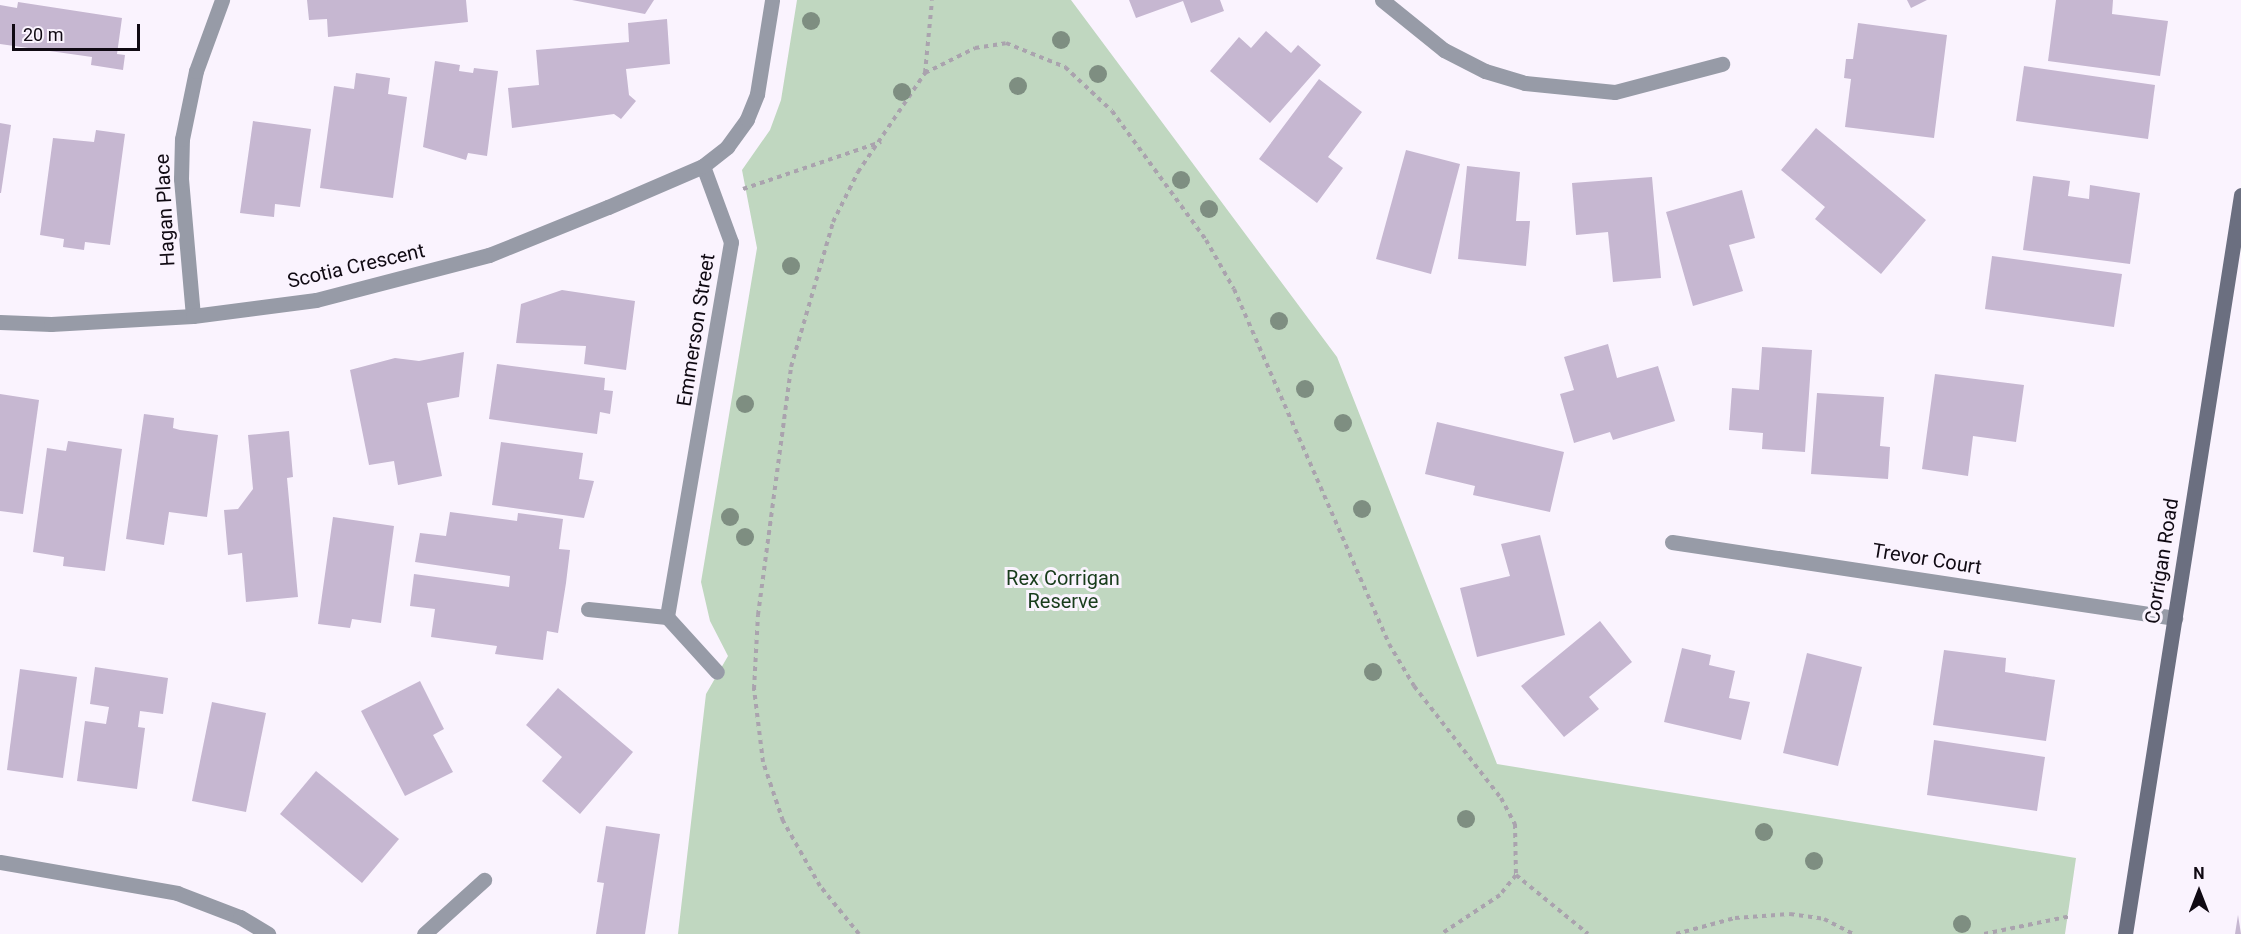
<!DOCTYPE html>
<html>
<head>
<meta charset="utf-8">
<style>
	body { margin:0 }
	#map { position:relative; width:2241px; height:934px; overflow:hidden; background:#faf3fe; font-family:Roboto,sans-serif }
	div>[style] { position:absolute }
	.green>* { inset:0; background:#c0d7c0 }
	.building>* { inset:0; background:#c6b7d1 }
	.path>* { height:4px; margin-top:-2px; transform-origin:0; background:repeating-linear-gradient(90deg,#aaa3ae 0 4.5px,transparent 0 9px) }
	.minor>* { height:15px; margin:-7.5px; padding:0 7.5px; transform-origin:7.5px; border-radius:7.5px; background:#979ba7 }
	.secondary>* { height:15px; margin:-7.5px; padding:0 7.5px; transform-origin:7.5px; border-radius:7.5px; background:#6b6f80 }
	.trees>* { width:18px; height:18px; margin:-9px; border-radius:50%; background:#7e8e81 }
	span { translate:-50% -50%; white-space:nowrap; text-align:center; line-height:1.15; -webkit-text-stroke:6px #faf3fe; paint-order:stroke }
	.street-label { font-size:20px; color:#100a13 }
	.park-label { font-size:20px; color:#183c1b }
	.north { position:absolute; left:2169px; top:862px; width:60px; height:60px; -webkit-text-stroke:4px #faf3fe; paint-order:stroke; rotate:0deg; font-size:16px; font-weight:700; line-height:24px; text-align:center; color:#100a13 }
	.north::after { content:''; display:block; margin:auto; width:21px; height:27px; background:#100a13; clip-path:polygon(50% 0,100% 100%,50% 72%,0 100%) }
	.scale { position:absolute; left:12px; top:24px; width:128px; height:27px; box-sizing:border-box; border:3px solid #100a13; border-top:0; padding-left:8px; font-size:18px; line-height:21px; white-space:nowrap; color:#100a13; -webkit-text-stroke:4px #faf3fe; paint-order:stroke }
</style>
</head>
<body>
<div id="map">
	<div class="green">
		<i style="clip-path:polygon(797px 0,1071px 0,1337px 357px,1497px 764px,2076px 858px,2065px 934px,678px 934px,706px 694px,728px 656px,710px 621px,701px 582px,757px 248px,742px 170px,770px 130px,781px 100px)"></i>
	</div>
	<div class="building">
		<i style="clip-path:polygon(307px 0,466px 0,468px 22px,328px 37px,327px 19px,309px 20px)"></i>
		<i style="clip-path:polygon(572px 0,654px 0,645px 14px)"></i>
		<i style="clip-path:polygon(1129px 0,1220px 0,1224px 11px,1191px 23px,1183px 1px,1136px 18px)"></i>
		<i style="clip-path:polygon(1907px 0,1927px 0,1911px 8px)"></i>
		<i style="clip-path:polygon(2056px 0,2113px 0,2112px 14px,2168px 21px,2160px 76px,2048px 61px)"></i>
		<i style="clip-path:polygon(18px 2px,122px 18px,117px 54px,125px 55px,123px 70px,91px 65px,92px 57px,0 44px,0 5px,17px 8px)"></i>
		<i style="clip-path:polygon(667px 19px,670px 64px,626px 69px,629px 95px,636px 101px,621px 119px,614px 114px,512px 128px,508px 88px,539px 85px,536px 50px,629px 42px,628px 23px)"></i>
		<i style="clip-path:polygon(1858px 23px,1947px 35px,1934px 138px,1845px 127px,1851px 79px,1844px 78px,1846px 59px,1853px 59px)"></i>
		<i style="clip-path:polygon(1266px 31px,1291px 53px,1298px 45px,1321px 65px,1270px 123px,1210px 71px,1239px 37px,1251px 48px)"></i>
		<i style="clip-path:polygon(435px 61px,460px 65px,459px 71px,473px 73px,474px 68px,498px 71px,487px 156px,468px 153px,466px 160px,423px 147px)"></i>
		<i style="clip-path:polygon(2024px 66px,2155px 85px,2148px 139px,2016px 121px)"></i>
		<i style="clip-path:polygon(356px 73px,390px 78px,388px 94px,407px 97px,393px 198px,320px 188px,334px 86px,354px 89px)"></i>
		<i style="clip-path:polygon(1319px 79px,1362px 112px,1328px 157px,1343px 168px,1317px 203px,1259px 159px)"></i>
		<i style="clip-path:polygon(253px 121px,311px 129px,300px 207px,275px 204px,274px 217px,240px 213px)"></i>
		<i style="clip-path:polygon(0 123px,11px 125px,1px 193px,0 193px)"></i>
		<i style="clip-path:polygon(1816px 128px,1926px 220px,1881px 274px,1815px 219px,1825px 207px,1781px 170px)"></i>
		<i style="clip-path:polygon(96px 130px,125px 134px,110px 245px,85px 242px,84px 250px,63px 247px,64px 239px,40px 235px,53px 138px,94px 142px)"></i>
		<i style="clip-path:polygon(1406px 150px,1460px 164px,1431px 274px,1376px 259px)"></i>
		<i style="clip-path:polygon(1467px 166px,1520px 172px,1516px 221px,1530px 221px,1526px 266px,1458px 259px)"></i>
		<i style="clip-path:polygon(2033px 176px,2070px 181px,2068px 196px,2089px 199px,2090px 185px,2140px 193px,2130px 264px,2023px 250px)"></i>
		<i style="clip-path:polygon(1652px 177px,1661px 278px,1613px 282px,1608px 232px,1576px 235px,1572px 183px)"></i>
		<i style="clip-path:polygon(1742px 190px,1755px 238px,1729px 245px,1743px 291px,1693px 306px,1666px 212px)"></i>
		<i style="clip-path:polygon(1992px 256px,2122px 274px,2114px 327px,1985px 309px)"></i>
		<i style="clip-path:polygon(562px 290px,635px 301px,626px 370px,584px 364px,586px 346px,516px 343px,521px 304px)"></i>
		<i style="clip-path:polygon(1608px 344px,1617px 378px,1658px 366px,1675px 421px,1613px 440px,1610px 432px,1574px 443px,1560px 394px,1574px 390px,1564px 357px)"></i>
		<i style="clip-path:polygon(1762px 347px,1812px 350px,1805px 452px,1762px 449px,1763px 433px,1729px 430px,1732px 388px,1759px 390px)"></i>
		<i style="clip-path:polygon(464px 352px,459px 397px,427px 403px,442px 476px,398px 485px,394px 461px,369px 465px,350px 370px,395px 358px,419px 361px)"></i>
		<i style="clip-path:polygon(497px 364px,605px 378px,604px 390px,613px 391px,610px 414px,600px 412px,597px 434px,489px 419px)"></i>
		<i style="clip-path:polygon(1935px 374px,2024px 385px,2016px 442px,1973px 436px,1968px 476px,1922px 469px)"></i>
		<i style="clip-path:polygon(1817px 393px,1884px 397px,1880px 446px,1890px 447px,1888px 479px,1811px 474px)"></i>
		<i style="clip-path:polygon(0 394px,39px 400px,23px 514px,0 511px)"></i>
		<i style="clip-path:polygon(144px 414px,174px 418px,173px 428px,180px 430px,218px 435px,207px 517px,169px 512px,164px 545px,126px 539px)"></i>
		<i style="clip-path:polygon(1437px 422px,1564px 452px,1550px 512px,1473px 495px,1475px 486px,1425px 474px)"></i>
		<i style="clip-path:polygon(289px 431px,293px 477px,287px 478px,298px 597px,246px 602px,242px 553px,228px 555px,224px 510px,238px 509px,253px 489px,248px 435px)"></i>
		<i style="clip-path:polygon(68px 441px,122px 449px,105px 571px,63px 566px,64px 557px,33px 552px,47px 448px,66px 451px)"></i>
		<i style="clip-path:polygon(501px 442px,583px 453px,579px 479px,594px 481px,584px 518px,492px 505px)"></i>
		<i style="clip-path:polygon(450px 512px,517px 521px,518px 513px,563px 519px,559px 549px,570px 550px,566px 583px,558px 633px,547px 631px,543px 660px,495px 654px,497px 646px,431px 637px,435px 609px,410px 606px,414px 574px,509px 587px,510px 576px,415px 562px,420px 533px,446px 536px)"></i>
		<i style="clip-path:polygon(333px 517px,394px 526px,381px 623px,352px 619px,350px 628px,318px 624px)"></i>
		<i style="clip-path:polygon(1540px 535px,1565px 635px,1477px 657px,1460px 588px,1510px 576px,1501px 544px)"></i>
		<i style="clip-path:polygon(1600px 621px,1632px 662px,1589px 697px,1599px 709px,1564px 737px,1521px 686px)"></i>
		<i style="clip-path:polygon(1682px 648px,1711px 655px,1709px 665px,1735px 671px,1729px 698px,1750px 702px,1741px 740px,1664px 722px)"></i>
		<i style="clip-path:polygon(1944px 650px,2006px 658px,2005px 672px,2055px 680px,2046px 741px,1933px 725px)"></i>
		<i style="clip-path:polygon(1807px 653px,1862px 667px,1838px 766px,1783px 753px)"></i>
		<i style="clip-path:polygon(95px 667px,168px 678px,163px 714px,140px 711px,138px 727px,145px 728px,137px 789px,77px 781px,85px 721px,106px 724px,109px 707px,90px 704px)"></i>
		<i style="clip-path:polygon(20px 669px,77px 677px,63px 778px,7px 770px)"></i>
		<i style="clip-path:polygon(420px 681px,444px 729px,433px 735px,453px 772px,405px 796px,361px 711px)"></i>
		<i style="clip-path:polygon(558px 688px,633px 752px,580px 814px,542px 781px,562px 757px,526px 725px)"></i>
		<i style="clip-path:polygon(212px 702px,266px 713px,246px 812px,192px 801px)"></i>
		<i style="clip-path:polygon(1934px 740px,2045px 757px,2037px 811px,1927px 795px)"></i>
		<i style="clip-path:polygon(316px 771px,399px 839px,362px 883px,280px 814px)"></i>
		<i style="clip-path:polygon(606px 826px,660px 834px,645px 934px,596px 934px,604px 883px,597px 882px)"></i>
		<i style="clip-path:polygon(2238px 915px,2241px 934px,2235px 934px)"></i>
	</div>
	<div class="path">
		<i style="left:925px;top:73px;width:73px;rotate:-84.5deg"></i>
		<i style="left:743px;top:189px;width:146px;rotate:-18.8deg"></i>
		<i style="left:1516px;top:875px;width:93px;rotate:39.3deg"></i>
		<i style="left:859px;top:934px;width:62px;rotate:-129.1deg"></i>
		<i style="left:820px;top:886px;width:75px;rotate:-119.6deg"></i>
		<i style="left:783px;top:821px;width:62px;rotate:-108.7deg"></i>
		<i style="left:763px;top:762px;width:74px;rotate:-97deg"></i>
		<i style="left:754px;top:689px;width:74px;rotate:-86.9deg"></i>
		<i style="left:758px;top:615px;width:250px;rotate:-82.4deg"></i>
		<i style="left:791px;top:367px;width:151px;rotate:-73.8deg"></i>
		<i style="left:833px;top:222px;width:56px;rotate:-63.4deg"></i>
		<i style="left:858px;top:172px;width:120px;rotate:-55.9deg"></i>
		<i style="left:925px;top:73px;width:56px;rotate:-26.6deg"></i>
		<i style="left:975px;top:48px;width:31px;rotate:-9deg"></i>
		<i style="left:1006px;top:43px;width:64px;rotate:22.1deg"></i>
		<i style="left:1065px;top:67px;width:64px;rotate:43.1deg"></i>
		<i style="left:1112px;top:111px;width:160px;rotate:53.9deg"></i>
		<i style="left:1206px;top:240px;width:56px;rotate:60.3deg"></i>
		<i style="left:1234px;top:289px;width:387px;rotate:66.4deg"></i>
		<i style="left:1389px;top:644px;width:49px;rotate:59.2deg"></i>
		<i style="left:1414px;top:686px;width:142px;rotate:52.2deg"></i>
		<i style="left:1501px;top:798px;width:30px;rotate:62deg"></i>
		<i style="left:1515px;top:824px;width:51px;rotate:88.9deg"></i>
		<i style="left:1516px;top:875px;width:26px;rotate:129deg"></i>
		<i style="left:1500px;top:895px;width:71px;rotate:146.5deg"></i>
		<i style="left:1676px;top:934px;width:61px;rotate:-15.2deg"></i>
		<i style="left:1735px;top:918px;width:55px;rotate:-4.2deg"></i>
		<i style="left:1790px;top:914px;width:34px;rotate:8deg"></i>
		<i style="left:1824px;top:919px;width:34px;rotate:27deg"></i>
		<i style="left:1984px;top:934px;width:89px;rotate:-11.7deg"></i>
	</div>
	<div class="minor">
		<i style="left:1382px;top:0;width:80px;rotate:38.9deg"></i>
		<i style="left:1444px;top:50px;width:46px;rotate:27.1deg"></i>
		<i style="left:1485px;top:71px;width:42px;rotate:16.7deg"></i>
		<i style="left:1525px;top:83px;width:90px;rotate:5.7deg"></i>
		<i style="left:1615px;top:92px;width:111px;rotate:-14.7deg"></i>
		<i style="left:703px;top:166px;width:81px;rotate:69.8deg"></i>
		<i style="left:731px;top:242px;width:380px;rotate:99.7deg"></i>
		<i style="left:667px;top:617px;width:74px;rotate:47.7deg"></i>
		<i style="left:193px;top:316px;width:138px;rotate:-95deg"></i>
		<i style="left:181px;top:179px;width:40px;rotate:-88.6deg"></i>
		<i style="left:182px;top:139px;width:69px;rotate:-78.4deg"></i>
		<i style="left:196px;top:71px;width:76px;rotate:-69.9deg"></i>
		<i style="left:0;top:322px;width:51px;rotate:2.2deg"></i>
		<i style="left:51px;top:324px;width:142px;rotate:-3.2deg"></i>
		<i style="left:193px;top:316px;width:124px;rotate:-7.4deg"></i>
		<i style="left:316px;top:300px;width:179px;rotate:-14.6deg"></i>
		<i style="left:489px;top:255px;width:128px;rotate:-22deg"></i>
		<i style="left:608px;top:207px;width:103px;rotate:-23.3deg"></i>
		<i style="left:703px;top:166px;width:31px;rotate:-38deg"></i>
		<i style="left:727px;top:147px;width:34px;rotate:-54deg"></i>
		<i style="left:747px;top:119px;width:27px;rotate:-68deg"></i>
		<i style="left:757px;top:94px;width:95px;rotate:-80.9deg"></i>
		<i style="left:1672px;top:542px;width:509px;rotate:8.59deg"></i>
		<i style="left:588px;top:609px;width:79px;rotate:5.8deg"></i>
		<i style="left:0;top:862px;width:180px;rotate:9.9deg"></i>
		<i style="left:177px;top:893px;width:67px;rotate:20.9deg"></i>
		<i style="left:240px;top:917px;width:33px;rotate:31deg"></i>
		<i style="left:424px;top:934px;width:81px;rotate:-42deg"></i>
	</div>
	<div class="secondary">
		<i style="left:2125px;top:934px;width:748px;rotate:-81.08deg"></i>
	</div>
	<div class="trees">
		<i style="left:811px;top:21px"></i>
		<i style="left:1061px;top:40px"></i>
		<i style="left:1098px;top:74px"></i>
		<i style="left:1018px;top:86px"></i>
		<i style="left:902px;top:92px"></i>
		<i style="left:1181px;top:180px"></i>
		<i style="left:1209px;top:209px"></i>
		<i style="left:791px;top:266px"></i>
		<i style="left:1279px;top:321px"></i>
		<i style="left:1305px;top:389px"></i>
		<i style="left:745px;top:404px"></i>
		<i style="left:1343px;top:423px"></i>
		<i style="left:1362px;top:509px"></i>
		<i style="left:730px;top:517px"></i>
		<i style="left:745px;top:537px"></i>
		<i style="left:1373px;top:672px"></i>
		<i style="left:1466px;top:819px"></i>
		<i style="left:1764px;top:832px"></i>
		<i style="left:1814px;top:861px"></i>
		<i style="left:1962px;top:924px"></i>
	</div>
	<div class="street-label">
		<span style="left:165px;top:210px;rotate:-93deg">Hagan Place</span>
		<span style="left:356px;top:266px;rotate:-13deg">Scotia Crescent</span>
		<span style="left:696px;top:330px;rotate:-81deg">Emmerson Street</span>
		<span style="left:1927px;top:559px;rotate:9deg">Trevor Court</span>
		<span style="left:2162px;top:561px;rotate:-81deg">Corrigan Road</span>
	</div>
	<div class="park-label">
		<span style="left:1063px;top:590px">Rex Corrigan<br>Reserve</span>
	</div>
	<div class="north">N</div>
	<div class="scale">20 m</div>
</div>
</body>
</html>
